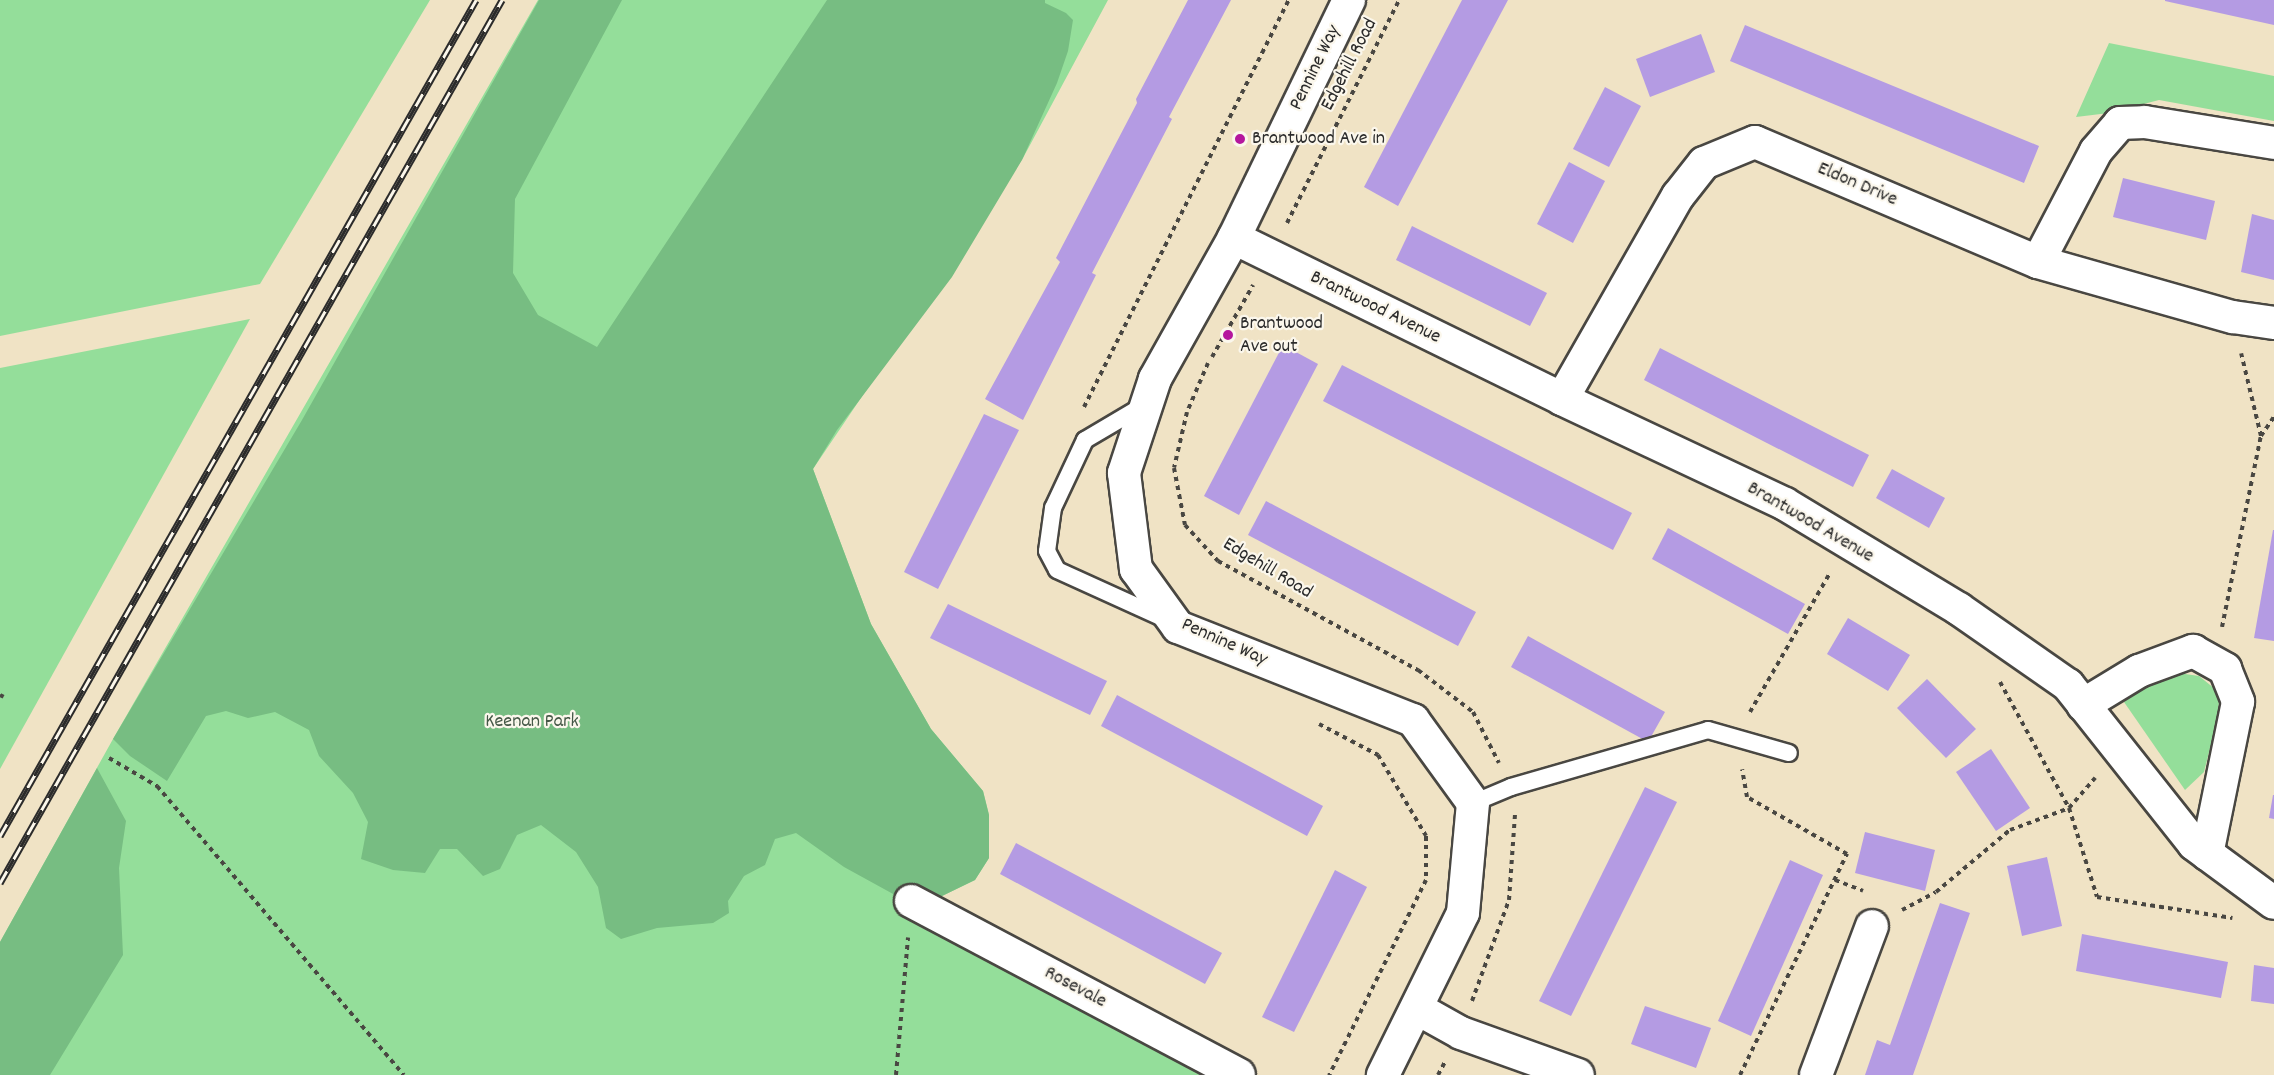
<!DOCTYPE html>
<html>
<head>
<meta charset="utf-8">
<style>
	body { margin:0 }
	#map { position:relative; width:2274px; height:1075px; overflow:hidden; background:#f0e3c5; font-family:Dekko,sans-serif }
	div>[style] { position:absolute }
	.green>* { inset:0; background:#94de9a }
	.forest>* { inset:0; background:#77bd82 }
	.building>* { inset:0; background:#b49be3 }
	.path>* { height:4px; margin-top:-2px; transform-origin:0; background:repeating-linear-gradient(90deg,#494742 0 4.5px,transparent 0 9px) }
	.roads { filter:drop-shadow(2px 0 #494742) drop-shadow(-2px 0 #494742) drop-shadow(0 2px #494742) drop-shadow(0 -2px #494742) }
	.service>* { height:16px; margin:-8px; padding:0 8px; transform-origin:8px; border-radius:8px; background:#fff }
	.minor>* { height:32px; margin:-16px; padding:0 16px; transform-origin:16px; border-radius:16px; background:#fff }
	.rail>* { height:7px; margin-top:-3.5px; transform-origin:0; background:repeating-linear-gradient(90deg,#fbf7ec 0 14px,#2b2b2b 0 28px); box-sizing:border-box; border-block:2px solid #2b2b2b }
	.dots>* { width:16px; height:16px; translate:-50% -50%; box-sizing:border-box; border:3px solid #fbf7ec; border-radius:50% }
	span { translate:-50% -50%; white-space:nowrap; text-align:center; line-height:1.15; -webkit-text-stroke:4.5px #fbf7ec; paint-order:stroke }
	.street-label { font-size:20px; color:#2b2b2b }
	.poi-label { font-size:20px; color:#2b2b2b }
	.left { translate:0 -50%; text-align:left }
	.park-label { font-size:20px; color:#455847 }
</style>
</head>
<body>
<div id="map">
	<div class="green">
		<i style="clip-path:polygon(0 0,430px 0,260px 284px,0 336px)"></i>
		<i style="clip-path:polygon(538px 0,1108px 0,1023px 158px,813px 469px,871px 624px,931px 729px,983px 791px,989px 815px,989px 858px,975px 880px,942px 896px,935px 917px,1251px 1075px,0 1075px,0 942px,113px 739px)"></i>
		<i style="clip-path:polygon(2109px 43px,2274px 76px,2274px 121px,2159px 100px,2109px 113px,2076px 117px)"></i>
		<i style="clip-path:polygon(250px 319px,0 769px,0 368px)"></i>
		<i style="clip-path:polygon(2171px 672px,2199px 676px,2220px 693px,2217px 721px,2204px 772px,2185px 790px,2124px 702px,2151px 681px)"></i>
	</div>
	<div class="forest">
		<i style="clip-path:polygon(539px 0,622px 0,515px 199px,513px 273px,538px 315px,597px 347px,827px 0,1045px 0,1045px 3px,1066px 13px,1073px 20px,1068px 51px,1057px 83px,1022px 160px,952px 277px,837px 430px,813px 469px,871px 624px,931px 729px,983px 791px,989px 815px,989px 858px,975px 880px,942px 896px,935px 917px,844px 867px,796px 833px,775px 839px,765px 865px,744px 876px,728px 901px,729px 913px,713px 923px,657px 928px,621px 939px,606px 928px,598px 887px,576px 852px,541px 825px,517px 835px,500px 869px,483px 876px,457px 849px,440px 849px,425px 873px,393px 870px,361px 859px,368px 822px,353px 793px,319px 756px,309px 730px,275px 712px,248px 718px,226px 711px,206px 716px,167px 781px,130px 756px,113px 739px,302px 420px)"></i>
		<i style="clip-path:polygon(97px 768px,126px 821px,119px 868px,123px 955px,50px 1075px,0 1075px,0 942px)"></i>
	</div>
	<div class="building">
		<i style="clip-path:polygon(1188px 0,1231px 0,1169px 117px,1172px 119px,1092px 273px,1096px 275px,1023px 420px,985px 399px,1060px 262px,1056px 258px,1137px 103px,1136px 99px)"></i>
		<i style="clip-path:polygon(1462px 0,1508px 0,1398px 206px,1364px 187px)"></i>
		<i style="clip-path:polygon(2165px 0,2274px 0,2274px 25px,2165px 1px)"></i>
		<i style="clip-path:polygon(1745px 25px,2039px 146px,2024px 183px,1730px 61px)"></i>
		<i style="clip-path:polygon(1701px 34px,1715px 72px,1650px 97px,1636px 59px)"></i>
		<i style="clip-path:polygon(1605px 87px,1641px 106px,1609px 167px,1573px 149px)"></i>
		<i style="clip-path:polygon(1569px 162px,1605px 181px,1573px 243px,1537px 224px)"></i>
		<i style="clip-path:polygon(2123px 178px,2215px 201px,2206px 240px,2113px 217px)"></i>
		<i style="clip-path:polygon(2252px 214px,2274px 220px,2274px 280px,2241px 272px)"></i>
		<i style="clip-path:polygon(1412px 226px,1547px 293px,1530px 326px,1396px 260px)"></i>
		<i style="clip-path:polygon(1283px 345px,1318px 364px,1239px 515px,1204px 496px)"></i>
		<i style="clip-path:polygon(1660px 348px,1869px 455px,1853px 487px,1644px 380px)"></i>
		<i style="clip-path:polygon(1342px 365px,1632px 513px,1613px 550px,1323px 401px)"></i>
		<i style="clip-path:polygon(984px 414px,1019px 430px,938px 589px,904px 572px)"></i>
		<i style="clip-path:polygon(1892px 469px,1945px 498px,1929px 528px,1876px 498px)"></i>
		<i style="clip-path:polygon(1266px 501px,1476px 612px,1458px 646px,1248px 535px)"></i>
		<i style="clip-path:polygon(1668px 528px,1805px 604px,1788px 634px,1652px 559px)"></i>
		<i style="clip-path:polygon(2273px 530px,2274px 530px,2274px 641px,2254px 638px)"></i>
		<i style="clip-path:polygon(948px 604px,1107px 681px,1090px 715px,930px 638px)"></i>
		<i style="clip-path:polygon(1848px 618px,1910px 655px,1888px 691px,1827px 654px)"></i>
		<i style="clip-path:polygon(1528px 636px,1665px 712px,1648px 742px,1511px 667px)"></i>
		<i style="clip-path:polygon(1927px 679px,1976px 729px,1946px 758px,1897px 708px)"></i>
		<i style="clip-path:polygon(1117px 695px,1323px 806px,1307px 836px,1101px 726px)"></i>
		<i style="clip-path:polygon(1991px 749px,2030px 808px,1996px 831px,1956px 772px)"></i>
		<i style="clip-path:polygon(1645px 787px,1677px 802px,1571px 1016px,1539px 1001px)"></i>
		<i style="clip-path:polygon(2273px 795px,2274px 795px,2274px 819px,2269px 818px)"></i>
		<i style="clip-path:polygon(1865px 832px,1935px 850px,1925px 891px,1855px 873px)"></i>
		<i style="clip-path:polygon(1016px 843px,1222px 953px,1205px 984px,1000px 874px)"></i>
		<i style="clip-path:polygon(2047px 857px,2062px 926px,2022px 936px,2007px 866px)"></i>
		<i style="clip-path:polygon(1790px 860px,1823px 875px,1751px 1036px,1718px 1021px)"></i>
		<i style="clip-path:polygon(1335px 870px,1367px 887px,1294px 1032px,1262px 1017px)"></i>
		<i style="clip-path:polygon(1940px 903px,1970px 913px,1913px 1075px,1865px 1075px,1877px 1040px,1890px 1045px)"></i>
		<i style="clip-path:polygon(2082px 934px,2228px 962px,2221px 998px,2076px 971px)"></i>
		<i style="clip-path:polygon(2254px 965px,2274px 968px,2274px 1004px,2251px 1001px)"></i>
		<i style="clip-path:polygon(1645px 1006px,1711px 1028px,1696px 1068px,1631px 1044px)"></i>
	</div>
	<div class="path">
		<i style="left:1287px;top:223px;width:250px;rotate:-63.3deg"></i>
		<i style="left:1212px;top:357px;width:83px;rotate:-60.3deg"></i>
		<i style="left:1208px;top:363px;width:53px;rotate:113.2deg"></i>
		<i style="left:1187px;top:412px;width:57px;rotate:103.1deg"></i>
		<i style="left:1174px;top:468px;width:58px;rotate:79.1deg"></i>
		<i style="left:1185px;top:525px;width:49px;rotate:47.5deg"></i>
		<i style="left:1218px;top:561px;width:228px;rotate:28.6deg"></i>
		<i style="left:1418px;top:670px;width:69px;rotate:37.4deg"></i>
		<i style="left:1473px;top:712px;width:57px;rotate:63deg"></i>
		<i style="left:1084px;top:407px;width:456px;rotate:-63.3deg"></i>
		<i style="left:2261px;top:436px;width:23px;rotate:-56deg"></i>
		<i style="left:2222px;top:627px;width:195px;rotate:-78.5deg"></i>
		<i style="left:2261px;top:436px;width:85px;rotate:-103.5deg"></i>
		<i style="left:2000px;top:682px;width:144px;rotate:61.3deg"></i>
		<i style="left:2069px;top:808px;width:93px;rotate:72.5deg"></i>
		<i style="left:2097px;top:897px;width:137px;rotate:8.8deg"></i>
		<i style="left:0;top:695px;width:4px;rotate:27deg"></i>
		<i style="left:1750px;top:712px;width:160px;rotate:-60.1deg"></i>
		<i style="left:1319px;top:724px;width:67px;rotate:27.7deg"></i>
		<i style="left:1378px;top:755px;width:94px;rotate:59.3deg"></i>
		<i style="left:1426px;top:836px;width:44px;rotate:90deg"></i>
		<i style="left:1426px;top:880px;width:218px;rotate:116.4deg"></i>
		<i style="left:109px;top:758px;width:56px;rotate:30.3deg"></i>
		<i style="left:157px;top:786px;width:380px;rotate:49.5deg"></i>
		<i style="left:1835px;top:880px;width:30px;rotate:21deg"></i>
		<i style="left:1902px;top:910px;width:38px;rotate:-28deg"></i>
		<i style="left:1936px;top:892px;width:97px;rotate:-40deg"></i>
		<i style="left:2010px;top:830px;width:63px;rotate:-20.4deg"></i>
		<i style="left:2069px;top:808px;width:40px;rotate:-49deg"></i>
		<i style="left:1472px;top:1001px;width:108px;rotate:-69.9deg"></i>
		<i style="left:1509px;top:900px;width:86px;rotate:-86deg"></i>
		<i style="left:896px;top:1075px;width:138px;rotate:-85deg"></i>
		<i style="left:1438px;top:1075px;width:15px;rotate:-62deg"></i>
		<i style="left:1740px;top:1075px;width:246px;rotate:-64.2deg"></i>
		<i style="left:1847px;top:854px;width:115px;rotate:-150.3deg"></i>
		<i style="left:1747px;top:797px;width:28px;rotate:-100deg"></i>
	</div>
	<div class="roads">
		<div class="service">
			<i style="left:1146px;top:404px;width:71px;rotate:149.5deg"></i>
			<i style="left:1085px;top:440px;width:75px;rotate:115.2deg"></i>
			<i style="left:1053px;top:508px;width:43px;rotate:97.9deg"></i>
			<i style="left:1047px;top:551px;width:21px;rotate:62deg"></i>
			<i style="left:1057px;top:570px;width:121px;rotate:24.4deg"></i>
			<i style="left:1473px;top:803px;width:41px;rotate:-22.8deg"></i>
			<i style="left:1511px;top:787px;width:205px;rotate:-16.1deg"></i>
			<i style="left:1708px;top:730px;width:84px;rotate:15.9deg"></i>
		</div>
		<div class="minor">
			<i style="left:1349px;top:0;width:264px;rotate:115.8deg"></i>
			<i style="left:1234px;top:238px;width:162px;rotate:119.3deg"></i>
			<i style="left:1155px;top:379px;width:99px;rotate:108.3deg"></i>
			<i style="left:1124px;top:473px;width:97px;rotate:82.9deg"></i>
			<i style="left:1136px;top:569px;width:72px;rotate:54.1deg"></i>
			<i style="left:1178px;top:627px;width:253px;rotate:21.6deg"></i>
			<i style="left:1413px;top:720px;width:102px;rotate:54.1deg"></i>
			<i style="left:1473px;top:803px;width:110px;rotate:95.2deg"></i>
			<i style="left:1463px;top:913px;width:181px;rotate:116.3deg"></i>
			<i style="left:1234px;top:238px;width:365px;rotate:26.1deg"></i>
			<i style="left:1562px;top:399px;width:246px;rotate:25.2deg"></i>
			<i style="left:1785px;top:504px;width:203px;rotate:31.1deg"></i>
			<i style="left:1959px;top:609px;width:133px;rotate:34.9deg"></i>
			<i style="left:2068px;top:685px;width:203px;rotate:51.6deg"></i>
			<i style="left:2194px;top:844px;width:99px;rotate:36.4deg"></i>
			<i style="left:2038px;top:262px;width:125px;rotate:-62.4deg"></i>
			<i style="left:2096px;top:151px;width:37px;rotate:-49deg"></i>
			<i style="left:2120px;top:123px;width:25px;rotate:-2deg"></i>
			<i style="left:2145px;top:122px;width:131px;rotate:9.2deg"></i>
			<i style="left:1562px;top:399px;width:234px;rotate:-60.3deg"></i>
			<i style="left:1678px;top:196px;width:42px;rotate:-51.8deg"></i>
			<i style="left:1704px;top:163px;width:55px;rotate:-22.4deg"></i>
			<i style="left:1755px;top:142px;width:307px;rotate:23deg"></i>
			<i style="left:2038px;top:262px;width:203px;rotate:15.8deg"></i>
			<i style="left:2233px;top:317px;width:41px;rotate:8.3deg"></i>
			<i style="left:2083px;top:705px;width:66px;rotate:-31.3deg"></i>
			<i style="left:2139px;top:671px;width:58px;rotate:-20.3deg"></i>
			<i style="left:2193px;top:651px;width:37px;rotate:29deg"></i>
			<i style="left:2225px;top:669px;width:35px;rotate:68deg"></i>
			<i style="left:2238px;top:702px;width:155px;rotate:101.5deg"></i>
			<i style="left:911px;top:901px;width:371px;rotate:27.9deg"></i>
			<i style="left:1418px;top:1009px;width:49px;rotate:29.2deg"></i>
			<i style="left:1461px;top:1033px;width:124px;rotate:19.7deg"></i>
			<i style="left:1816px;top:1075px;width:159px;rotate:-69.4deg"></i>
		</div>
	</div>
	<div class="rail">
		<i style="left:0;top:836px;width:962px;rotate:-60.34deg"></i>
		<i style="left:0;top:883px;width:1016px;rotate:-60.38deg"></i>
	</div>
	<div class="dots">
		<i style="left:1240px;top:139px;background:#b5179e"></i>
		<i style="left:1228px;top:335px;background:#b5179e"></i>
	</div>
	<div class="street-label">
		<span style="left:1350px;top:65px;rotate:-63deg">Edgehill Road</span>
		<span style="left:1316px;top:68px;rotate:-64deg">Pennine Way</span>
		<span style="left:1857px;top:185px;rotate:23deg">Eldon Drive</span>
		<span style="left:1375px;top:308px;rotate:26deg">Brantwood Avenue</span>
		<span style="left:1810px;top:523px;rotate:30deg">Brantwood Avenue</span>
		<span style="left:1267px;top:569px;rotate:31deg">Edgehill Road</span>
		<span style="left:1224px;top:643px;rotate:24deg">Pennine Way</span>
		<span style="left:1075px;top:988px;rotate:28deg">Rosevale</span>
	</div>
	<div class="poi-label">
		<span class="left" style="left:1252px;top:139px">Brantwood Ave in</span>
		<span class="left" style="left:1240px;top:336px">Brantwood<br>Ave out</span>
	</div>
	<div class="park-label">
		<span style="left:532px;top:722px">Keenan Park</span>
	</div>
</div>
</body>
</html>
